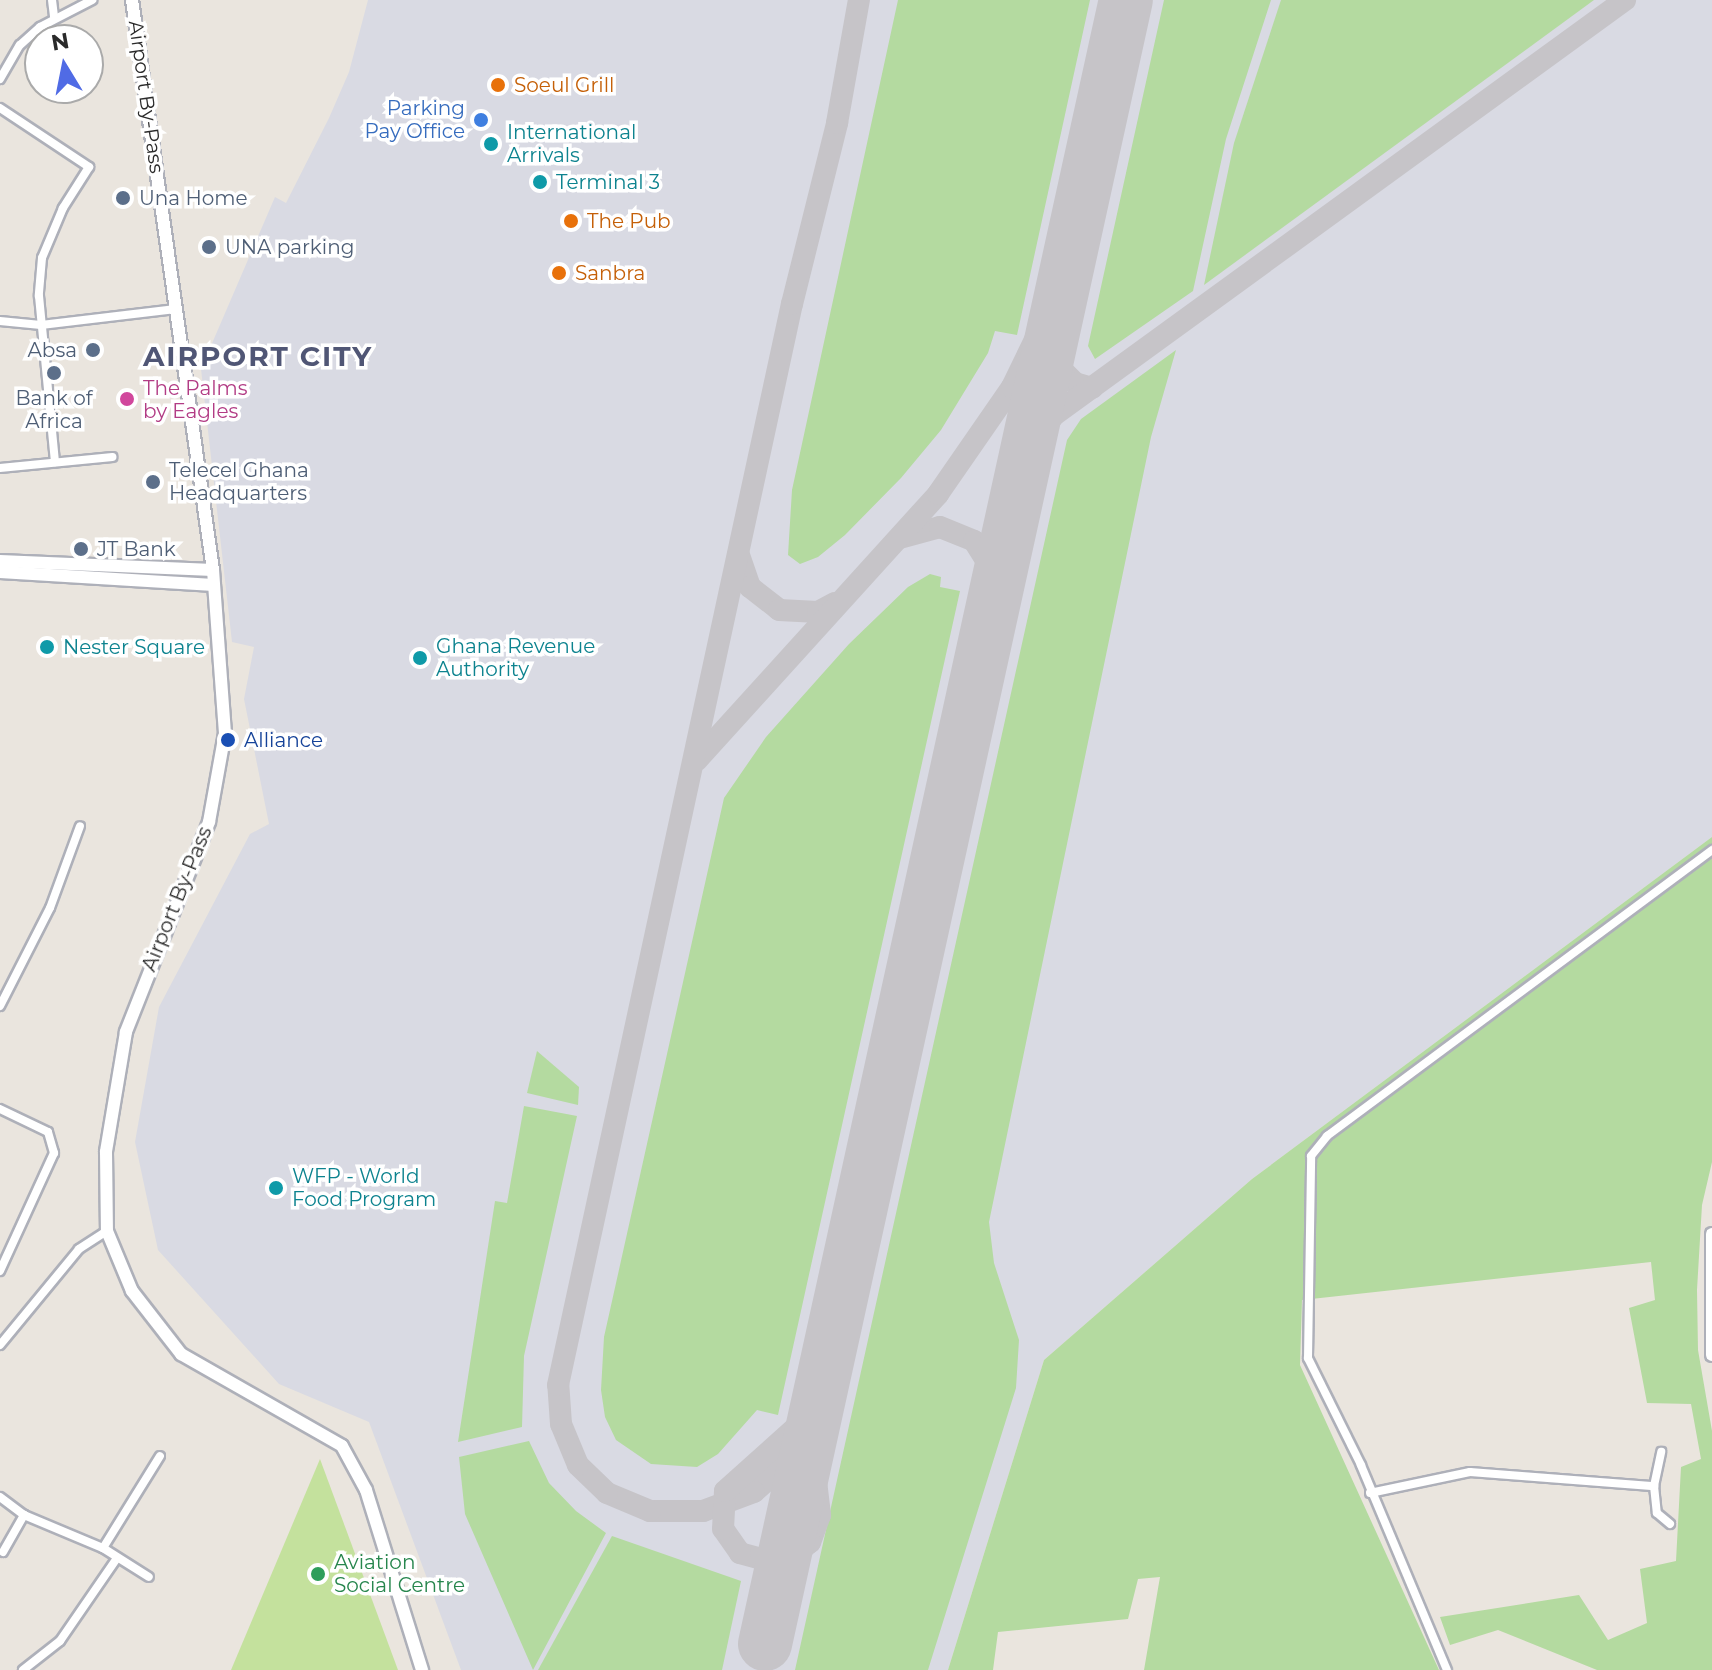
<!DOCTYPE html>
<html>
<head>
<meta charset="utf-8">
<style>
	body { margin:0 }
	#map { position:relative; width:1712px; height:1670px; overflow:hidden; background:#eae5de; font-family:Montserrat,sans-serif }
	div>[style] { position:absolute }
	.airport>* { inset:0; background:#d9dae3 }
	.green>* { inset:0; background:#b4daa0 }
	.pitch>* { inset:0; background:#c4e19d }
	.taxiway>* { height:22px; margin:-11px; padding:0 11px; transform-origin:11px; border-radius:11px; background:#c6c4c8 }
	.runway>* { height:54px; margin:-27px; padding:0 27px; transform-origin:27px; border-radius:27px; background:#c6c4c8 }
	.roads { filter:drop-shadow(2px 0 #aeb0b9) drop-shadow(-2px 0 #aeb0b9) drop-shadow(0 2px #aeb0b9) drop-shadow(0 -2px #aeb0b9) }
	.street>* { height:8px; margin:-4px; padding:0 4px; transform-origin:4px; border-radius:4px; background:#fff }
	.secondary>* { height:12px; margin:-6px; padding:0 6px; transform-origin:6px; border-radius:6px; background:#fff }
	.dots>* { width:22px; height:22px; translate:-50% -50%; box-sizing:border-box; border:4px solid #fff; border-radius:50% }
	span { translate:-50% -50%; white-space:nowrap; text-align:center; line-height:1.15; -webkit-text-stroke:7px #fff; paint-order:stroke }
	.food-label { font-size:20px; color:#c56008 }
	.left { translate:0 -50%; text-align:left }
	.street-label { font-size:20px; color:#2a2a2a }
	.shop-label { font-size:20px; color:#366cbe }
	.right { translate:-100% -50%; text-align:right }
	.culture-label { font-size:20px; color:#0d838f }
	.service-label { font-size:20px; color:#4e5e75 }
	.hotel-label { font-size:20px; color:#b23c85 }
	.transit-label { font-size:20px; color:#164399 }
	.leisure-label { font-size:20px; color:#27864d }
	.district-label { font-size:28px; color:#505675; font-weight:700; letter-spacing:2px }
	.north { position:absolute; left:24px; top:24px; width:80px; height:80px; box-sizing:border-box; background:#fff; border:2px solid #aaa; border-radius:50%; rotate:350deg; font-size:22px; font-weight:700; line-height:32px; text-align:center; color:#2a2a2a }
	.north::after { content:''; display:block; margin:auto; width:28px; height:36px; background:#506be5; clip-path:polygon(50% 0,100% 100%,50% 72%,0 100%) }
</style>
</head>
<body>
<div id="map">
	<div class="airport">
		<i style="clip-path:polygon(368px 0,1712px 0,1712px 837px,1252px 1179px,1044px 1360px,948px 1670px,461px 1670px,369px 1422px,279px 1384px,158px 1250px,135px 1142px,159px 1007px,250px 834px,269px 824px,244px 699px,254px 647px,232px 642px,201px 369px,275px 197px,286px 203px,329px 118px,349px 72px)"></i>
	</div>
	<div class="green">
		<i style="clip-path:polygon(898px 0,1090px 0,1017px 335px,995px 331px,988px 353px,941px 430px,901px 478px,845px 535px,818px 557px,800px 564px,788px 555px,792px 490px)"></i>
		<i style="clip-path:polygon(1164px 0,1271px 0,1226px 139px,1193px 291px,1095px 359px,1088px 346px)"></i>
		<i style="clip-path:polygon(1281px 0,1594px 0,1204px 285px,1234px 143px)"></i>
		<i style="clip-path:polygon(1176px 350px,1151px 437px,989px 1222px,994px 1263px,1019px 1340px,1016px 1388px,928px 1670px,795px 1670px,1067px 440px,1081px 419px)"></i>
		<i style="clip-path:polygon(930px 574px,941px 577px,940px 587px,960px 591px,778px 1415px,757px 1410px,718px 1454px,697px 1467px,651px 1464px,616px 1440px,605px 1417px,601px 1390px,604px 1337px,724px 798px,766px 737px,849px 644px,908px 587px)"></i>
		<i style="clip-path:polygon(1712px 837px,1712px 1162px,1702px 1205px,1697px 1290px,1698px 1350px,1712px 1431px,1712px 1670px,1597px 1670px,1498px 1630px,1450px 1645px,1440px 1617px,1579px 1595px,1608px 1640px,1647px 1623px,1640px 1569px,1676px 1561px,1681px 1467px,1701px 1459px,1691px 1404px,1647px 1403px,1629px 1308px,1655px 1300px,1651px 1262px,1302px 1300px,1300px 1365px,1439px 1670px,1144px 1670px,1160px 1577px,1138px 1579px,1128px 1619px,998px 1632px,993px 1670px,948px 1670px,1044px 1360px,1252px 1179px)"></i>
		<i style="clip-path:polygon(537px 1051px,579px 1087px,578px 1105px,527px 1093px)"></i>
		<i style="clip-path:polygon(524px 1106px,577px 1116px,524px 1356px,522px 1427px,458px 1442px,495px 1201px,507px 1203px)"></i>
		<i style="clip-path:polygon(529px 1441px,549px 1483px,576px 1511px,606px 1533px,533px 1670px,465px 1514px,459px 1457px)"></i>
		<i style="clip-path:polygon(612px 1536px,741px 1581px,722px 1670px,538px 1670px)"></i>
	</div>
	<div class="pitch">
		<i style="clip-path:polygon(320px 1459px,398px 1670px,231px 1670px)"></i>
	</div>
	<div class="taxiway">
		<i style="left:1053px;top:333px;width:36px;rotate:79deg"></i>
		<i style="left:1060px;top:368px;width:21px;rotate:45deg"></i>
		<i style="left:1075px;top:383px;width:18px;rotate:16deg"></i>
		<i style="left:1027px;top:452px;width:46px;rotate:-53.9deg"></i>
		<i style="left:1054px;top:415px;width:706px;rotate:-36.01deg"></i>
		<i style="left:900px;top:538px;width:41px;rotate:-15.4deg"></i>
		<i style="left:940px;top:527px;width:37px;rotate:22deg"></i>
		<i style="left:974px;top:541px;width:36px;rotate:58deg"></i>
		<i style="left:993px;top:572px;width:56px;rotate:95.1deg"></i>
		<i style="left:739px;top:555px;width:34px;rotate:71deg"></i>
		<i style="left:750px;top:587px;width:37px;rotate:38deg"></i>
		<i style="left:779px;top:610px;width:39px;rotate:3deg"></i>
		<i style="left:818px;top:612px;width:19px;rotate:-28deg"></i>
		<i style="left:697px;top:760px;width:359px;rotate:-47.8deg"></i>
		<i style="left:938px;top:494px;width:130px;rotate:-55.3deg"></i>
		<i style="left:1012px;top:387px;width:121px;rotate:-64.1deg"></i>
		<i style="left:818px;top:1408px;width:55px;rotate:117deg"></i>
		<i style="left:793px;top:1457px;width:52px;rotate:138.1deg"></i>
		<i style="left:754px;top:1492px;width:54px;rotate:159.6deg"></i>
		<i style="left:703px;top:1511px;width:53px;rotate:180deg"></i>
		<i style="left:650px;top:1511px;width:47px;rotate:-157.3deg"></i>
		<i style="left:607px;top:1493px;width:40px;rotate:-136deg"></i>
		<i style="left:578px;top:1465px;width:44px;rotate:-112.5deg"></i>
		<i style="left:561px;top:1424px;width:39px;rotate:-94deg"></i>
		<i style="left:558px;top:1385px;width:1106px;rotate:-77.79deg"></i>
		<i style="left:792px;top:304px;width:187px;rotate:-76deg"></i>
		<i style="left:837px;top:123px;width:125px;rotate:-79.9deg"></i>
		<i style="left:811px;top:1439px;width:77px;rotate:83.2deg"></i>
		<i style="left:820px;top:1515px;width:29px;rotate:110deg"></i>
		<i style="left:810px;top:1542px;width:23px;rotate:140deg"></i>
		<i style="left:792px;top:1557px;width:23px;rotate:170deg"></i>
		<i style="left:769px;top:1561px;width:30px;rotate:-165deg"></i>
		<i style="left:740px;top:1553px;width:29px;rotate:-125deg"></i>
		<i style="left:723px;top:1529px;width:38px;rotate:-87deg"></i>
		<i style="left:725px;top:1491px;width:103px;rotate:-41.9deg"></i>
		<i style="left:802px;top:1422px;width:72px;rotate:-68.8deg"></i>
	</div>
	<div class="runway">
		<i style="left:765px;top:1644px;width:1683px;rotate:-77.62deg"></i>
	</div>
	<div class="roads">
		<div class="street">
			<i style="left:52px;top:0;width:17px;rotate:83deg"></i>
			<i style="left:0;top:79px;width:39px;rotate:-60deg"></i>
			<i style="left:20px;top:45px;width:27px;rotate:-42deg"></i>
			<i style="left:40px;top:27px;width:59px;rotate:-27.4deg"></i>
			<i style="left:0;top:108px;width:107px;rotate:33.5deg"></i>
			<i style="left:89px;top:167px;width:49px;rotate:122.4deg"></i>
			<i style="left:63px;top:208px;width:54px;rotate:112.8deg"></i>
			<i style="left:42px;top:258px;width:38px;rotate:95deg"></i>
			<i style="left:39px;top:296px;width:167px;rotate:84.5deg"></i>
			<i style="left:0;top:321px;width:41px;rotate:5.6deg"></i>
			<i style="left:41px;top:325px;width:136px;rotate:-6.8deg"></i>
			<i style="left:0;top:468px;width:113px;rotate:-5.6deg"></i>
			<i style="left:0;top:1006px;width:110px;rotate:-63deg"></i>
			<i style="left:50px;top:908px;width:87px;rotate:-69.9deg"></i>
			<i style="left:0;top:1109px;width:53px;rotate:25.6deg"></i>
			<i style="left:48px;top:1132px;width:22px;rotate:74deg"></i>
			<i style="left:54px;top:1153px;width:130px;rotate:114.6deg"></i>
			<i style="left:0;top:1345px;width:124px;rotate:-50.5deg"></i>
			<i style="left:79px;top:1249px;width:33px;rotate:-33deg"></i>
			<i style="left:1654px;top:1486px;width:27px;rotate:84deg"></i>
			<i style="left:1657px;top:1513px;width:17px;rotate:40deg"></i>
			<i style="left:1370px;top:1493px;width:102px;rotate:-11.9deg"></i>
			<i style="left:1470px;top:1472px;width:185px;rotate:4.4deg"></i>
			<i style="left:1654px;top:1486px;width:35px;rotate:-78deg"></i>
			<i style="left:0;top:1497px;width:30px;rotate:37deg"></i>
			<i style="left:24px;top:1515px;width:86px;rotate:22.7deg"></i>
			<i style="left:103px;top:1548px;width:54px;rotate:32.2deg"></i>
			<i style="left:103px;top:1548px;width:108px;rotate:-58.2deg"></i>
			<i style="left:3px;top:1552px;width:43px;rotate:-60.4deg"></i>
			<i style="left:23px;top:1670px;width:47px;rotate:-38.1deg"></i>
			<i style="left:60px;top:1641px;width:101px;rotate:-55.5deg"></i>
			<i style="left:1447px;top:1670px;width:222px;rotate:-112.8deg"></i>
			<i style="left:1361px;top:1465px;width:119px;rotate:-116.4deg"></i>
			<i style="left:1308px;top:1358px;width:202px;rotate:-89.1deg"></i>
			<i style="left:1311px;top:1156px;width:26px;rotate:-51deg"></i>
			<i style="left:1327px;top:1136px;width:480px;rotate:-36.6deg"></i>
		</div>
		<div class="secondary">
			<i style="left:132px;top:0;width:576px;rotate:81.91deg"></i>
			<i style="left:213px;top:570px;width:163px;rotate:85.8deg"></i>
			<i style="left:225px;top:733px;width:90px;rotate:100.2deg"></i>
			<i style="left:209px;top:822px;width:226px;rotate:111.6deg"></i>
			<i style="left:126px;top:1032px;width:122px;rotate:99.5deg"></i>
			<i style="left:106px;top:1152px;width:79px;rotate:89.3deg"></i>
			<i style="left:107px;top:1231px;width:65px;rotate:67.4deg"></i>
			<i style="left:132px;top:1291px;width:80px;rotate:52.1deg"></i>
			<i style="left:181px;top:1354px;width:185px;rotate:29.7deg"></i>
			<i style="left:342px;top:1446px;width:50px;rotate:61.4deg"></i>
			<i style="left:366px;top:1490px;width:189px;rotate:72.7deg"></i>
			<i style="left:0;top:561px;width:213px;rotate:2.4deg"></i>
			<i style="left:0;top:572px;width:214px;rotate:3.5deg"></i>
			<i style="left:1712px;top:1234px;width:121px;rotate:90deg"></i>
		</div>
	</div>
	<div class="dots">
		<i style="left:498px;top:85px;background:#e8710a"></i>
		<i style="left:481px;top:120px;background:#3f7fe0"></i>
		<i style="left:491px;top:144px;background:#0f9aa8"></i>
		<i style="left:540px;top:182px;background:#0f9aa8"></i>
		<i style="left:123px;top:198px;background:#5c6f8a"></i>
		<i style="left:571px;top:221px;background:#e8710a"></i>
		<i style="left:209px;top:247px;background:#5c6f8a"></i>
		<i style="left:559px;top:273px;background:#e8710a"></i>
		<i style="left:93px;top:350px;background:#5c6f8a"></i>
		<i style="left:54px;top:373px;background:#5c6f8a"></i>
		<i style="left:127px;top:399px;background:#d1479c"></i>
		<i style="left:153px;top:482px;background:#5c6f8a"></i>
		<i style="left:81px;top:549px;background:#5c6f8a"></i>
		<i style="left:47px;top:647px;background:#0f9aa8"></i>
		<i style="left:420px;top:658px;background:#0f9aa8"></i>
		<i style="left:228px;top:740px;background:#1a4fb4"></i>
		<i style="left:276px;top:1188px;background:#0f9aa8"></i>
		<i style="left:318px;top:1574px;background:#2e9e5b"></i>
	</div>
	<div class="food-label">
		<span class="left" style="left:514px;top:85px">Soeul Grill</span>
		<span class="left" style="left:587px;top:221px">The Pub</span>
		<span class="left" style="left:575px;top:273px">Sanbra</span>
	</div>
	<div class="street-label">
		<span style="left:146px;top:97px;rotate:82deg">Airport By-Pass</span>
		<span style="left:177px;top:899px;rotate:-68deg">Airport By-Pass</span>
	</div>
	<div class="shop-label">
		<span class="right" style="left:465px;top:120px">Parking<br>Pay Office</span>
	</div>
	<div class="culture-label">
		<span class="left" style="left:507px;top:144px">International<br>Arrivals</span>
		<span class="left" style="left:556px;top:182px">Terminal 3</span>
		<span class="left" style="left:436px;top:658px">Ghana Revenue<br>Authority</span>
		<span class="left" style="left:63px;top:647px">Nester Square</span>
		<span class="left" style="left:292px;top:1188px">WFP - World<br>Food Program</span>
	</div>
	<div class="service-label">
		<span class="left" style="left:139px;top:198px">Una Home</span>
		<span class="left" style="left:225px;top:247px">UNA parking</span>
		<span class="right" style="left:77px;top:350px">Absa</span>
		<span style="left:54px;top:410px">Bank of<br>Africa</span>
		<span class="left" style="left:169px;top:482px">Telecel Ghana<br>Headquarters</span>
		<span class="left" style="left:97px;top:549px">JT Bank</span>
	</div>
	<div class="hotel-label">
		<span class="left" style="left:143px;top:400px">The Palms<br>by Eagles</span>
	</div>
	<div class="transit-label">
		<span class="left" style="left:244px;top:740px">Alliance</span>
	</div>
	<div class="leisure-label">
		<span class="left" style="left:334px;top:1574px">Aviation<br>Social Centre</span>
	</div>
	<div class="district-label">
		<span style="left:258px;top:356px">AIRPORT CITY</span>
	</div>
	<div class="north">N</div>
</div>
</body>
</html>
